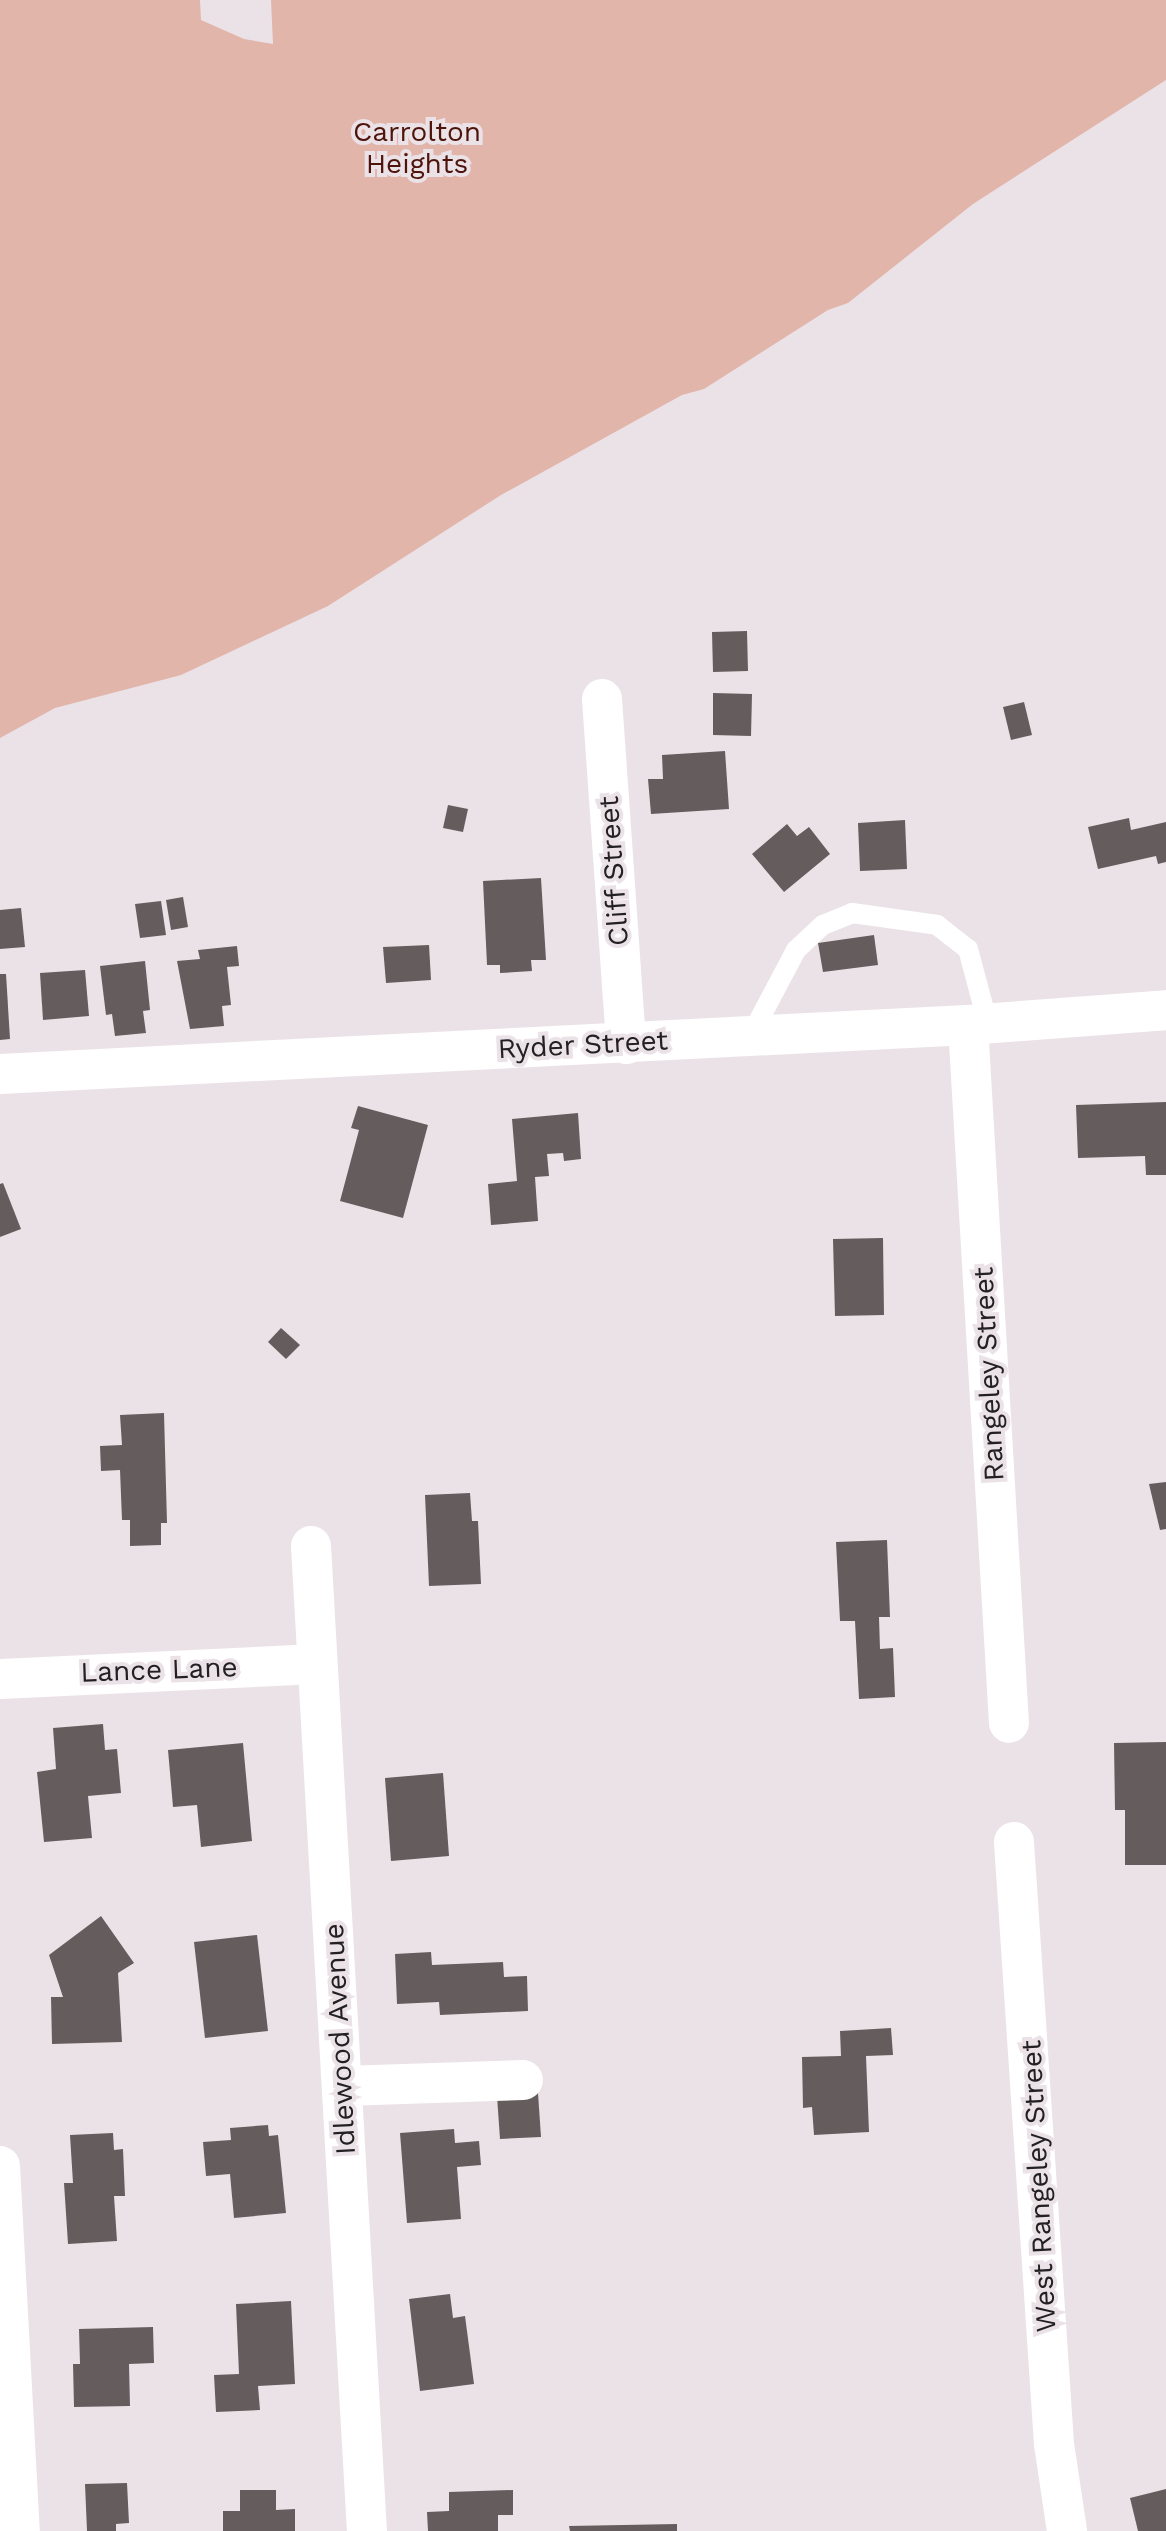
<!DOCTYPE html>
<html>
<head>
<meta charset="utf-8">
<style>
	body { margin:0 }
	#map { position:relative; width:1166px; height:2531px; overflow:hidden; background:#ebe2e7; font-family:"Work Sans",sans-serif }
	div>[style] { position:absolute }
	.green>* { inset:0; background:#e2b5ab }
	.building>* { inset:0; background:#655c5d }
	.lane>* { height:20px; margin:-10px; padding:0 10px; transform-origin:10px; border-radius:10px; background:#fff }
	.street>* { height:40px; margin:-20px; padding:0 20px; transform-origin:20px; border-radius:20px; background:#fff }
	span { translate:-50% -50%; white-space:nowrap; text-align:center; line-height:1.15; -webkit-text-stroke:8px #ebe2e7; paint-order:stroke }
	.park-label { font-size:28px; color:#4e140b }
	.street-label { font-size:28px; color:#232021 }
</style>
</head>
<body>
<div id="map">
	<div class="green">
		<i style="clip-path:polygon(0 0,200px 0,201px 20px,244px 39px,273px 44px,271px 0,1166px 0,1166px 80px,973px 204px,848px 303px,828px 310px,704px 389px,682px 395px,501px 495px,328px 606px,181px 675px,55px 708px,0 738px)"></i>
	</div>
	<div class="building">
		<i style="clip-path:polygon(747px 631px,748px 671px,713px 672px,712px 632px)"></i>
		<i style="clip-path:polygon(713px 693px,752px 694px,751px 736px,713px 735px)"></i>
		<i style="clip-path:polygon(1024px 702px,1032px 735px,1011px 740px,1003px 707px)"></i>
		<i style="clip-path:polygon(725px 751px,729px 809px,651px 814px,648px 779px,663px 779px,662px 755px)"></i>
		<i style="clip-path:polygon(448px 805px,468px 809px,463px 832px,443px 828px)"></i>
		<i style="clip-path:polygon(1129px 818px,1131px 830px,1166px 822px,1166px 862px,1158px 864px,1156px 856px,1098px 869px,1088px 827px)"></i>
		<i style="clip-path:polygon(905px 820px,907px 869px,860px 871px,858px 823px)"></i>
		<i style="clip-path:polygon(787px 824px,797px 836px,809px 827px,830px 854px,784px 892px,752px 854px)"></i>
		<i style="clip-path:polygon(541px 878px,546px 960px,531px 960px,532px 971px,500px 973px,500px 965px,487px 965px,483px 881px)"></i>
		<i style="clip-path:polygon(183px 897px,188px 927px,171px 930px,166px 900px)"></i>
		<i style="clip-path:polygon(161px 901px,166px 935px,140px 938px,135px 904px)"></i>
		<i style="clip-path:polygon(21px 908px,25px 947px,0 949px,0 910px)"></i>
		<i style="clip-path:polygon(874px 935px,878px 965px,823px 972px,818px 943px)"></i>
		<i style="clip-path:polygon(429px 945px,431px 980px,386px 983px,383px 947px)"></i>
		<i style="clip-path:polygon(237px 946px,239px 966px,227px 967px,231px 1005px,222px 1006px,224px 1026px,190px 1029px,177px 961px,200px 959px,198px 950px)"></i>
		<i style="clip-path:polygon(145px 961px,150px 1010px,143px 1011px,146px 1033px,115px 1036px,112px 1014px,106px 1015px,100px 966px)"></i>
		<i style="clip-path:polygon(85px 970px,89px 1016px,43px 1020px,40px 973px)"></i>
		<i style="clip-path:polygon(0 974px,6px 974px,10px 1039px,0 1040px)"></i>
		<i style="clip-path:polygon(1166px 1102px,1166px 1175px,1146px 1175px,1145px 1156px,1078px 1158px,1076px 1105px)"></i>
		<i style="clip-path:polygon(358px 1106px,428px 1125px,403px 1218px,340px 1201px,359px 1130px,351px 1128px)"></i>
		<i style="clip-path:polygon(578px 1113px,581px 1159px,564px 1161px,563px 1153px,547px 1154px,549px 1176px,535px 1177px,538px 1221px,491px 1225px,488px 1184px,517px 1181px,512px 1119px)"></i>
		<i style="clip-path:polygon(3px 1183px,21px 1229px,0 1237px,0 1184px)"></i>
		<i style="clip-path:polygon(883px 1238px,884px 1315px,835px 1316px,833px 1239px)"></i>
		<i style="clip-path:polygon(281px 1328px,300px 1345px,286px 1359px,268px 1342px)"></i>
		<i style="clip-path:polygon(164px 1413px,167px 1523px,161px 1523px,161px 1545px,130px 1546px,130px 1520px,122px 1520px,120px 1470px,101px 1471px,100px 1446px,122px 1445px,120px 1415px)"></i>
		<i style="clip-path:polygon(1166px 1482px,1166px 1529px,1160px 1530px,1149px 1484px)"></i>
		<i style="clip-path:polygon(470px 1493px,472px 1521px,478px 1521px,481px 1584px,429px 1586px,425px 1495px)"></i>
		<i style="clip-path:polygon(887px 1540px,890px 1617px,879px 1617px,880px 1649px,893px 1648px,895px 1697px,859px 1699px,855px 1621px,840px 1621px,836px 1542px)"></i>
		<i style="clip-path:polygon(103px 1724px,105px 1750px,117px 1749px,121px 1793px,88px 1796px,92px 1838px,44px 1842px,37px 1772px,56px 1769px,53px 1728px)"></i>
		<i style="clip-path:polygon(1166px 1742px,1166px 1865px,1125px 1865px,1125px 1810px,1115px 1810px,1114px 1743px)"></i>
		<i style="clip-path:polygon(243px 1743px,252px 1841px,201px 1847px,197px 1805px,173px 1807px,168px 1750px)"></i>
		<i style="clip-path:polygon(443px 1773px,449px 1856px,391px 1861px,385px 1778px)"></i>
		<i style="clip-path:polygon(101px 1916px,134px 1963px,118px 1973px,122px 2042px,52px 2044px,51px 1997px,63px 1997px,49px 1955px)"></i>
		<i style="clip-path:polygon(257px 1935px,268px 2031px,205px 2038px,194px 1942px)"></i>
		<i style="clip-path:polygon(431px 1952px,432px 1965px,503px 1962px,504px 1977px,527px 1976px,528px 2011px,440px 2015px,439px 2002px,397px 2004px,395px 1954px)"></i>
		<i style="clip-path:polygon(891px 2028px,893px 2055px,866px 2056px,869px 2132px,814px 2135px,812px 2107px,803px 2108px,802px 2057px,841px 2056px,840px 2031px)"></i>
		<i style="clip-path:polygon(538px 2093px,541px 2137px,500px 2139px,497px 2096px)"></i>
		<i style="clip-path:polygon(268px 2125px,269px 2136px,278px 2135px,286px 2213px,234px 2218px,230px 2174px,206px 2176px,203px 2142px,231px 2140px,230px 2128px)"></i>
		<i style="clip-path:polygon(454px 2129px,455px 2143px,479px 2141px,481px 2165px,457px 2167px,461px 2219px,407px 2223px,400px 2133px)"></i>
		<i style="clip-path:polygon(113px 2133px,114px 2150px,123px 2149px,125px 2196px,114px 2196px,117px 2241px,68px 2244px,64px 2183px,73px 2183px,70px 2135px)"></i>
		<i style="clip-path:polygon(450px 2294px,453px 2318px,465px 2316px,474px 2384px,420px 2391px,409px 2299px)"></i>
		<i style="clip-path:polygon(291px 2301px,295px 2384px,258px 2386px,260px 2410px,216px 2412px,214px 2375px,239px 2374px,236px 2304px)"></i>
		<i style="clip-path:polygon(153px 2327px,154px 2363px,129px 2364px,130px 2406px,74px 2407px,73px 2364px,80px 2364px,79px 2329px)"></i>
		<i style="clip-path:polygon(127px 2483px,129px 2523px,116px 2524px,116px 2531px,87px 2531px,85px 2484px)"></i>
		<i style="clip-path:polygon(1166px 2489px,1166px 2531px,1138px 2531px,1130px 2498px)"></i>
		<i style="clip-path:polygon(240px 2490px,276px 2490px,276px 2510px,295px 2509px,295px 2531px,223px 2531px,223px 2511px,240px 2511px)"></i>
		<i style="clip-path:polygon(513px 2490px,513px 2515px,498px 2515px,498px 2531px,428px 2531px,427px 2512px,449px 2511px,449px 2492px)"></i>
		<i style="clip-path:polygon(677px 2524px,677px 2531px,570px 2531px,569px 2526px)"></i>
	</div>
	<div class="lane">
		<i style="left:750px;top:1037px;width:98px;rotate:-62.1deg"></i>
		<i style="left:796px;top:950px;width:37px;rotate:-43deg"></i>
		<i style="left:823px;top:925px;width:31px;rotate:-22deg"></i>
		<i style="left:852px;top:913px;width:86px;rotate:8deg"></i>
		<i style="left:937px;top:925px;width:39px;rotate:38deg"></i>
		<i style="left:968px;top:949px;width:78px;rotate:75.1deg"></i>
	</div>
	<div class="street">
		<i style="left:602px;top:699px;width:346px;rotate:86deg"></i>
		<i style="left:968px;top:1025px;width:699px;rotate:86.64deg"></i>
		<i style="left:0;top:1074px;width:969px;rotate:-2.9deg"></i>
		<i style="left:968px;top:1025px;width:199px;rotate:-4.3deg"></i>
		<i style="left:311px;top:1546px;width:987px;rotate:86.75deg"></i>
		<i style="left:0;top:1679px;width:317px;rotate:-2.7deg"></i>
		<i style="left:1014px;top:1842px;width:603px;rotate:86.2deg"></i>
		<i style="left:1054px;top:2444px;width:88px;rotate:81.5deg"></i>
		<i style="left:343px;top:2086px;width:180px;rotate:-1.9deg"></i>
		<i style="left:0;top:2166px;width:366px;rotate:86.9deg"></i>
	</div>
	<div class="park-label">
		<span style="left:417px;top:148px">Carrolton<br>Heights</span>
	</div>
	<div class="street-label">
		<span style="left:614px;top:871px;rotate:-94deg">Cliff Street</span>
		<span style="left:583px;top:1045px;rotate:-3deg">Ryder Street</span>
		<span style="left:989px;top:1374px;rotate:-93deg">Rangeley Street</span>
		<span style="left:159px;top:1670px;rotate:-2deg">Lance Lane</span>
		<span style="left:340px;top:2039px;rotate:-93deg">Idlewood Avenue</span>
		<span style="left:1039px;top:2186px;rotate:-93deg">West Rangeley Street</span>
	</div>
</div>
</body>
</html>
